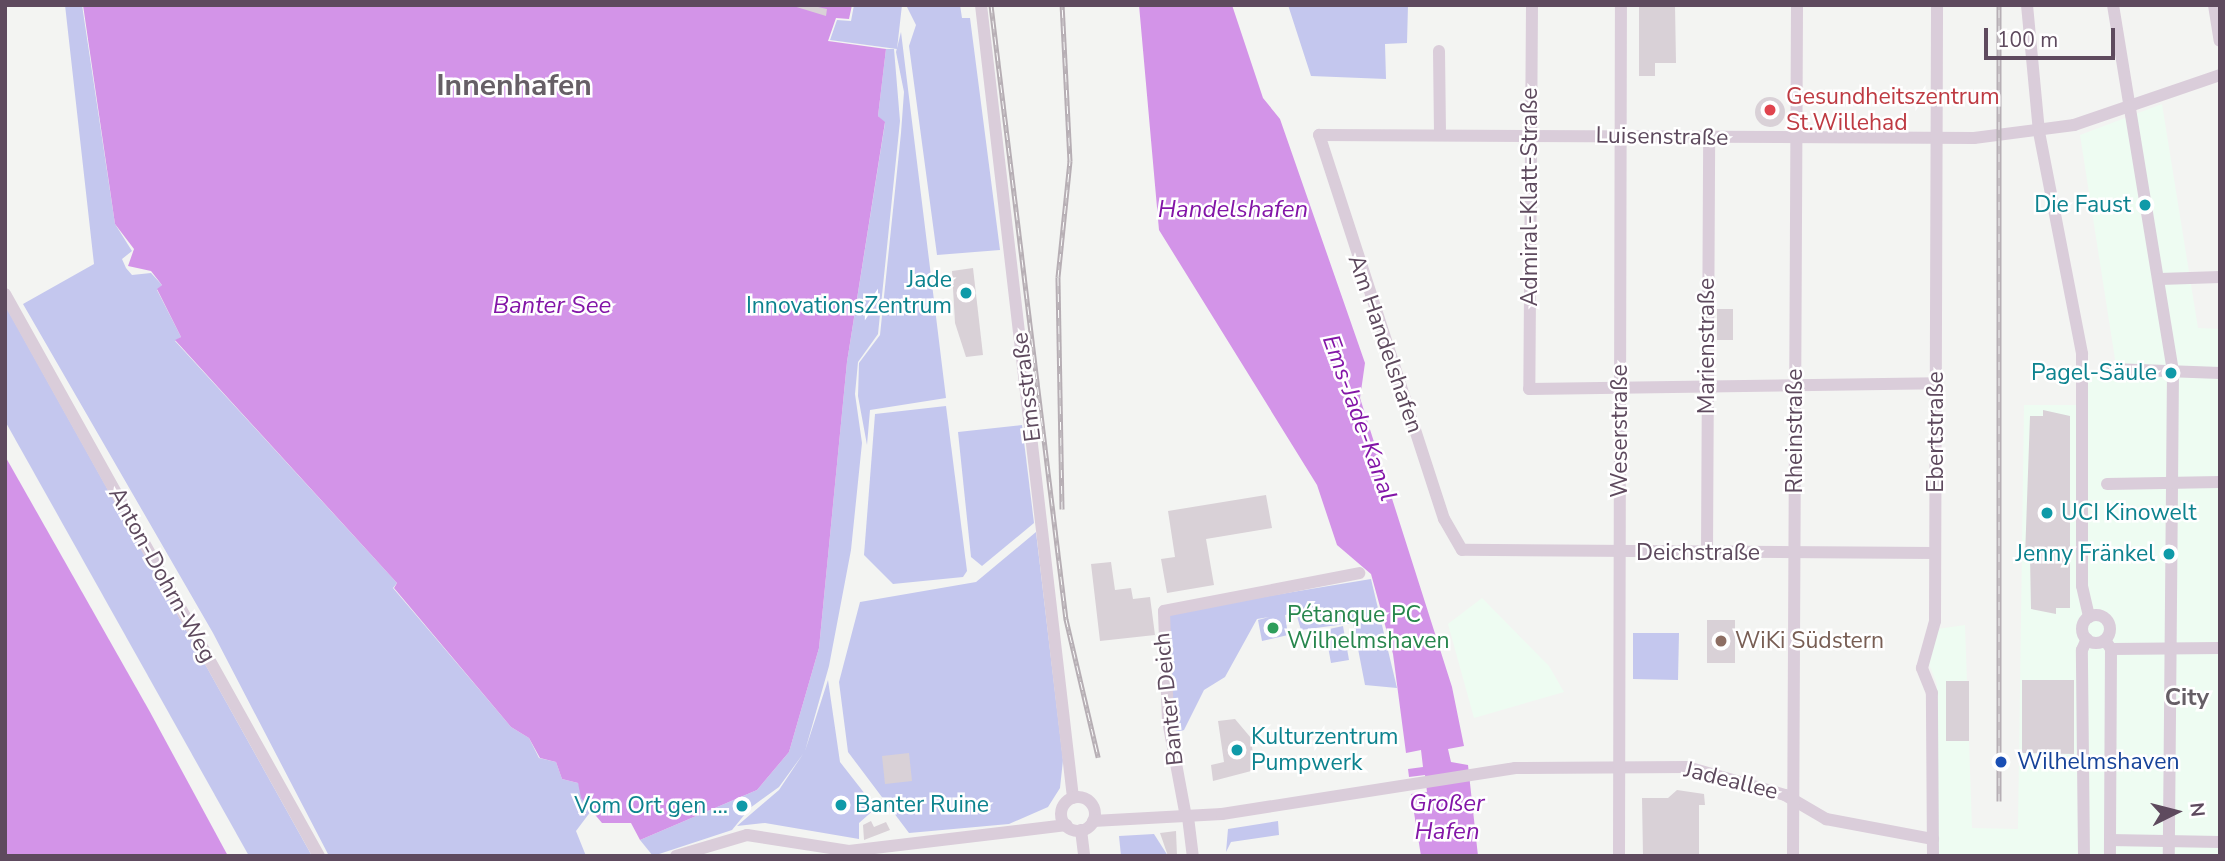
<!DOCTYPE html>
<html>
<head>
<meta charset="utf-8">
<style>
	body { margin:0 }
	#map { position:relative; width:2225px; height:861px; overflow:hidden; background:#f3f4f2; font-family:"Nunito Sans",sans-serif }
	div>[style] { position:absolute }
	.commercial>* { inset:0; background:#eefcf2 }
	.green>* { inset:0; background:#c4c7ee }
	.water>* { inset:0; background:#d394e8 }
	.building>* { inset:0; background:#d9d1d7 }
	.round { border-radius:50% }
	.minor>* { height:12px; margin:-6px; padding:0 6px; transform-origin:6px; border-radius:6px; background:#dacdda }
	.minor>.ring { margin:-6px; padding:0; box-sizing:content-box; background:none; border:12px solid #dacdda; border-radius:50% }
	.rail>* { height:5px; margin-top:-2.5px; transform-origin:0; background:repeating-linear-gradient(90deg,#fff 0 8px,#b6aeb4 0 16px); box-sizing:border-box; border-block:2px solid #b6aeb4 }
	.dots>* { width:19px; height:19px; translate:-50% -50%; box-sizing:border-box; border:4px solid #fff; border-radius:50% }
	span { translate:-50% -50%; white-space:nowrap; text-align:center; line-height:1.15; -webkit-text-stroke:5px #fff; paint-order:stroke }
	.health-label { font-size:23px; color:#be3a42 }
	.left { translate:0 -50%; text-align:left }
	.street-label { font-size:23px; color:#5e4a5e }
	.culture-label { font-size:23px; color:#0d838f }
	.right { translate:-100% -50%; text-align:right }
	.leisure-label { font-size:23px; color:#27864d }
	.education-label { font-size:23px; color:#785e54 }
	.transit-label { font-size:23px; color:#164399 }
	.water-label { font-size:24px; color:#8315a7; font-style:italic }
	.neighbourhood-label { font-size:24px; color:#665f66; font-weight:700 }
	.district-label { font-size:30px; color:#665f66; font-weight:700 }
	.frame { position:absolute; inset:0; border:7px solid #5e4a5e; pointer-events:none }
	.north { position:absolute; left:2141px; top:777px; width:70px; height:70px; -webkit-text-stroke:5px #fff; paint-order:stroke; rotate:84deg; font-size:19px; font-weight:700; line-height:28px; text-align:center; color:#5e4a5e }
	.north::after { content:''; display:block; margin:auto; width:24px; height:32px; background:#5e4a5e; clip-path:polygon(50% 0,100% 100%,50% 72%,0 100%) }
	.scale { position:absolute; left:1984px; top:28px; width:131px; height:32px; box-sizing:border-box; border:4px solid #5e4a5e; border-top:0; padding-left:9px; font-size:21px; line-height:24px; white-space:nowrap; color:#5e4a5e; -webkit-text-stroke:5px #fff; paint-order:stroke }
</style>
</head>
<body>
<div id="map">
	<div class="commercial">
		<i style="clip-path:polygon(2162px 104px,2198px 328px,2220px 329px,2220px 856px,1938px 856px,1937px 684px,1927px 659px,1937px 629px,1965px 625px,1972px 828px,2018px 829px,2024px 405px,2081px 405px,2080px 376px,2117px 372px,2080px 135px)"></i>
		<i style="clip-path:polygon(1482px 598px,1549px 666px,1564px 692px,1474px 718px,1448px 624px)"></i>
	</div>
	<div class="green">
		<i style="clip-path:polygon(65px 5px,82px 5px,115px 224px,132px 251px,122px 259px,126px 268px,132px 275px,151px 273px,162px 285px,157px 290px,181px 337px,175px 341px,397px 583px,393px 588px,511px 727px,529px 738px,539px 758px,556px 762px,562px 779px,578px 783px,591px 811px,576px 831px,586px 856px,329px 856px,213px 633px,23px 304px,94px 264px)"></i>
		<i style="clip-path:polygon(854px 5px,902px 5px,897px 49px,830px 40px,837px 20px,851px 21px)"></i>
		<i style="clip-path:polygon(906px 5px,960px 5px,962px 18px,970px 18px,1000px 250px,937px 255px,909px 46px,916px 25px)"></i>
		<i style="clip-path:polygon(1288px 5px,1408px 5px,1407px 43px,1385px 44px,1386px 79px,1311px 76px)"></i>
		<i style="clip-path:polygon(901px 32px,946px 398px,870px 410px,867px 445px,858px 396px,859px 363px,880px 335px,901px 133px,904px 92px,896px 52px)"></i>
		<i style="clip-path:polygon(886px 49px,894px 49px,900px 121px,878px 334px,858px 362px,855px 394px,862px 443px,851px 550px,829px 666px,805px 751px,828px 680px,840px 762px,876px 808px,859px 823px,859px 839px,765px 823px,737px 826px,779px 790px,803px 754px,779px 787px,750px 808px,732px 830px,653px 856px,640px 840px,757px 790px,789px 752px,819px 648px,847px 362px,885px 123px,878px 116px)"></i>
		<i style="clip-path:polygon(5px 305px,312px 856px,249px 856px,5px 421px)"></i>
		<i style="clip-path:polygon(946px 406px,967px 571px,963px 577px,893px 584px,864px 555px,875px 414px)"></i>
		<i style="clip-path:polygon(1022px 425px,1034px 523px,982px 566px,971px 557px,958px 432px)"></i>
		<i style="clip-path:polygon(1036px 532px,1063px 760px,1060px 788px,1048px 807px,1009px 824px,909px 833px,848px 752px,839px 682px,860px 602px,976px 582px)"></i>
		<i style="clip-path:polygon(1371px 579px,1397px 688px,1365px 685px,1353px 623px,1301px 630px,1296px 613px,1285px 615px,1288px 635px,1262px 641px,1258px 620px,1269px 617px,1257px 619px,1225px 677px,1204px 690px,1184px 730px,1175px 733px,1166px 613px)"></i>
		<i style="clip-path:polygon(1343px 626px,1349px 660px,1331px 663px,1325px 630px)"></i>
		<i style="clip-path:polygon(1633px 633px,1679px 633px,1678px 680px,1633px 679px)"></i>
		<i style="clip-path:polygon(1278px 821px,1279px 835px,1231px 842px,1226px 852px,1228px 829px)"></i>
		<i style="clip-path:polygon(1154px 834px,1168px 856px,1121px 856px,1119px 836px)"></i>
	</div>
	<div class="water">
		<i style="clip-path:polygon(83px 5px,852px 5px,849px 19px,836px 18px,828px 41px,886px 49px,878px 116px,885px 122px,847px 362px,819px 648px,789px 752px,757px 790px,640px 840px,631px 823px,602px 823px,581px 798px,578px 783px,562px 779px,556px 762px,540px 758px,529px 738px,511px 727px,394px 588px,397px 583px,175px 340px,181px 337px,157px 289px,162px 285px,151px 271px,128px 266px,134px 249px,115px 224px)"></i>
		<i style="clip-path:polygon(1139px 5px,1232px 5px,1263px 98px,1280px 119px,1365px 363px,1360px 398px,1452px 687px,1464px 746px,1448px 749px,1451px 762px,1468px 765px,1478px 856px,1421px 856px,1411px 794px,1427px 792px,1425px 775px,1409px 777px,1408px 769px,1423px 767px,1421px 750px,1406px 753px,1393px 654px,1371px 574px,1337px 545px,1317px 485px,1159px 230px)"></i>
		<i style="clip-path:polygon(5px 456px,150px 712px,228px 856px,5px 856px)"></i>
	</div>
	<div class="building">
		<i style="clip-path:polygon(790px 5px,809px 5px,827px 9px,826px 16px)"></i>
		<i style="clip-path:polygon(1639px 5px,1675px 5px,1676px 63px,1655px 63px,1655px 76px,1639px 76px)"></i>
		<i class="round" style="left:1755px;top:97px;width:30px;height:30px"></i>
		<i style="clip-path:polygon(973px 268px,983px 355px,966px 357px,955px 323px,952px 271px)"></i>
		<i style="clip-path:polygon(1717px 309px,1733px 309px,1733px 340px,1717px 340px)"></i>
		<i style="clip-path:polygon(2043px 410px,2070px 416px,2070px 608px,2056px 608px,2056px 614px,2031px 609px,2030px 557px,2025px 557px,2030px 416px,2043px 416px)"></i>
		<i style="clip-path:polygon(1266px 495px,1272px 528px,1206px 539px,1214px 585px,1167px 593px,1161px 559px,1175px 557px,1168px 511px)"></i>
		<i style="clip-path:polygon(1111px 562px,1115px 590px,1131px 588px,1133px 599px,1150px 597px,1155px 635px,1100px 641px,1091px 564px)"></i>
		<i style="clip-path:polygon(1707px 620px,1735px 620px,1735px 663px,1707px 663px)"></i>
		<i style="clip-path:polygon(2022px 680px,2074px 680px,2074px 754px,2022px 753px)"></i>
		<i style="clip-path:polygon(1946px 681px,1969px 681px,1969px 741px,1946px 741px)"></i>
		<i style="clip-path:polygon(1235px 719px,1251px 738px,1255px 770px,1213px 781px,1211px 765px,1224px 762px,1218px 721px)"></i>
		<i style="clip-path:polygon(909px 753px,912px 781px,885px 784px,882px 756px)"></i>
		<i style="clip-path:polygon(1677px 790px,1704px 794px,1705px 805px,1699px 805px,1699px 856px,1643px 856px,1642px 798px,1668px 798px)"></i>
		<i style="clip-path:polygon(871px 821px,874px 827px,886px 822px,890px 830px,864px 840px,863px 825px)"></i>
		<i style="clip-path:polygon(1176px 831px,1177px 856px,1168px 856px,1160px 833px)"></i>
	</div>
	<div class="minor">
		<i style="left:981px;top:5px;width:798px;rotate:83.38deg"></i>
		<i style="left:1532px;top:5px;width:384px;rotate:90.4deg"></i>
		<i style="left:1529px;top:389px;width:407px;rotate:-0.8deg"></i>
		<i style="left:2027px;top:5px;width:128px;rotate:84.6deg"></i>
		<i style="left:2039px;top:132px;width:226px;rotate:79deg"></i>
		<i style="left:2082px;top:354px;width:232px;rotate:90deg"></i>
		<i style="left:2082px;top:586px;width:32px;rotate:77deg"></i>
		<i style="left:2113px;top:5px;width:371px;rotate:80.7deg"></i>
		<i style="left:2173px;top:371px;width:485px;rotate:90.5deg"></i>
		<i style="left:2214px;top:5px;width:36px;rotate:81deg"></i>
		<i style="left:1439px;top:51px;width:84px;rotate:89.3deg"></i>
		<i style="left:2160px;top:279px;width:60px;rotate:-1.9deg"></i>
		<i style="left:5px;top:294px;width:644px;rotate:60.81deg"></i>
		<i style="left:2112px;top:369px;width:108px;rotate:2.1deg"></i>
		<i style="left:2107px;top:484px;width:113px;rotate:-1deg"></i>
		<i style="left:1707px;top:553px;width:415px;rotate:-89.7deg"></i>
		<i style="left:1935px;top:553px;width:473px;rotate:-179.6deg"></i>
		<i style="left:1462px;top:550px;width:36px;rotate:-120deg"></i>
		<i style="left:1444px;top:519px;width:404px;rotate:-108deg"></i>
		<i style="left:1319px;top:135px;width:655px;rotate:0.26deg"></i>
		<i style="left:1974px;top:138px;width:101px;rotate:-7.4deg"></i>
		<i style="left:2074px;top:125px;width:154px;rotate:-18.9deg"></i>
		<i class="ring" style="left:2082px;top:615px;width:16px;height:16px"></i>
		<i style="left:2105px;top:640px;width:11px;rotate:56deg"></i>
		<i style="left:2111px;top:649px;width:207px;rotate:90.3deg"></i>
		<i style="left:2111px;top:649px;width:109px;rotate:-0.5deg"></i>
		<i class="ring" style="left:1061px;top:797px;width:22px;height:22px"></i>
		<i style="left:1186px;top:817px;width:98px;rotate:-100.6deg"></i>
		<i style="left:1168px;top:721px;width:110px;rotate:-92.1deg"></i>
		<i style="left:1164px;top:611px;width:199px;rotate:-11deg"></i>
		<i style="left:1188px;top:817px;width:39px;rotate:83deg"></i>
		<i style="left:1093px;top:821px;width:129px;rotate:-3.1deg"></i>
		<i style="left:1222px;top:814px;width:297px;rotate:-8.9deg"></i>
		<i style="left:1515px;top:768px;width:172px;rotate:-0.3deg"></i>
		<i style="left:1687px;top:767px;width:102px;rotate:15.9deg"></i>
		<i style="left:1785px;top:795px;width:48px;rotate:30.3deg"></i>
		<i style="left:1826px;top:819px;width:109px;rotate:10.6deg"></i>
		<i style="left:1081px;top:830px;width:26px;rotate:83deg"></i>
		<i style="left:2110px;top:840px;width:110px;rotate:1deg"></i>
		<i style="left:676px;top:856px;width:74px;rotate:-16.5deg"></i>
		<i style="left:747px;top:835px;width:103px;rotate:8.9deg"></i>
		<i style="left:849px;top:851px;width:219px;rotate:-6.8deg"></i>
		<i style="left:1619px;top:856px;width:851px;rotate:-89.87deg"></i>
		<i style="left:1793px;top:856px;width:851px;rotate:-89.73deg"></i>
		<i style="left:1933px;top:856px;width:163px;rotate:-90.4deg"></i>
		<i style="left:1932px;top:693px;width:27px;rotate:-112deg"></i>
		<i style="left:1922px;top:668px;width:49px;rotate:-74.5deg"></i>
		<i style="left:1935px;top:621px;width:616px;rotate:-89.81deg"></i>
		<i style="left:2084px;top:856px;width:206px;rotate:-90.6deg"></i>
		<i style="left:2082px;top:650px;width:12px;rotate:-66deg"></i>
	</div>
	<div class="rail">
		<i style="left:991px;top:5px;width:619px;rotate:83.04deg"></i>
		<i style="left:1066px;top:619px;width:142px;rotate:76.9deg"></i>
		<i style="left:1062px;top:509px;width:232px;rotate:-91deg"></i>
		<i style="left:1058px;top:277px;width:117px;rotate:-84.1deg"></i>
		<i style="left:1070px;top:161px;width:156px;rotate:-92.9deg"></i>
		<i style="left:1999px;top:801px;width:796px;rotate:-90deg"></i>
	</div>
	<div class="dots">
		<i style="left:1770px;top:110px;background:#e0444e"></i>
		<i style="left:2145px;top:205px;background:#0f9aa8"></i>
		<i style="left:966px;top:293px;background:#0f9aa8"></i>
		<i style="left:2171px;top:373px;background:#0f9aa8"></i>
		<i style="left:2047px;top:513px;background:#0f9aa8"></i>
		<i style="left:2169px;top:554px;background:#0f9aa8"></i>
		<i style="left:1273px;top:628px;background:#2e9e5b"></i>
		<i style="left:1721px;top:641px;background:#8d6e63"></i>
		<i style="left:1237px;top:750px;background:#0f9aa8"></i>
		<i style="left:2001px;top:762px;background:#1a4fb4"></i>
		<i style="left:841px;top:805px;background:#0f9aa8"></i>
		<i style="left:742px;top:806px;background:#0f9aa8"></i>
	</div>
	<div class="health-label">
		<span class="left" style="left:1786px;top:110px">Gesundheitszentrum<br>St.Willehad</span>
	</div>
	<div class="street-label">
		<span style="left:1662px;top:137px;rotate:1deg">Luisenstraße</span>
		<span style="left:1530px;top:197px;rotate:-90deg">Admiral-Klatt-Straße</span>
		<span style="left:1385px;top:344px;rotate:71deg">Am Handelshafen</span>
		<span style="left:1707px;top:346px;rotate:-90deg">Marienstraße</span>
		<span style="left:1027px;top:387px;rotate:-97deg">Emsstraße</span>
		<span style="left:1620px;top:431px;rotate:-90deg">Weserstraße</span>
		<span style="left:1795px;top:431px;rotate:-90deg">Rheinstraße</span>
		<span style="left:1936px;top:432px;rotate:-90deg">Ebertstraße</span>
		<span style="left:1698px;top:553px">Deichstraße</span>
		<span style="left:162px;top:575px;rotate:61deg">Anton-Dohrn-Weg</span>
		<span style="left:1169px;top:699px;rotate:-96deg">Banter Deich</span>
		<span style="left:1731px;top:781px;rotate:14deg">Jadeallee</span>
	</div>
	<div class="culture-label">
		<span class="right" style="left:2131px;top:205px">Die Faust</span>
		<span class="right" style="left:952px;top:293px">Jade<br>InnovationsZentrum</span>
		<span class="right" style="left:2157px;top:373px">Pagel-Säule</span>
		<span class="left" style="left:2061px;top:513px">UCI Kinowelt</span>
		<span class="right" style="left:2155px;top:554px">Jenny Fränkel</span>
		<span class="left" style="left:1251px;top:750px">Kulturzentrum<br>Pumpwerk</span>
		<span class="left" style="left:855px;top:805px">Banter Ruine</span>
		<span class="right" style="left:728px;top:806px">Vom Ort gen ...</span>
	</div>
	<div class="leisure-label">
		<span class="left" style="left:1287px;top:628px">Pétanque PC<br>Wilhelmshaven</span>
	</div>
	<div class="education-label">
		<span class="left" style="left:1735px;top:641px">WiKi Südstern</span>
	</div>
	<div class="transit-label">
		<span class="left" style="left:2017px;top:762px">Wilhelmshaven</span>
	</div>
	<div class="water-label">
		<span style="left:1233px;top:210px">Handelshafen</span>
		<span style="left:552px;top:306px">Banter See</span>
		<span style="left:1359px;top:418px;rotate:70deg">Ems-Jade-Kanal</span>
		<span style="left:1447px;top:818px">Großer<br>Hafen</span>
	</div>
	<div class="neighbourhood-label">
		<span style="left:2187px;top:698px">City</span>
	</div>
	<div class="district-label">
		<span style="left:514px;top:86px">Innenhafen</span>
	</div>
	<div class="frame"></div>
	<div class="north">N</div>
	<div class="scale">100 m</div>
</div>
</body>
</html>
